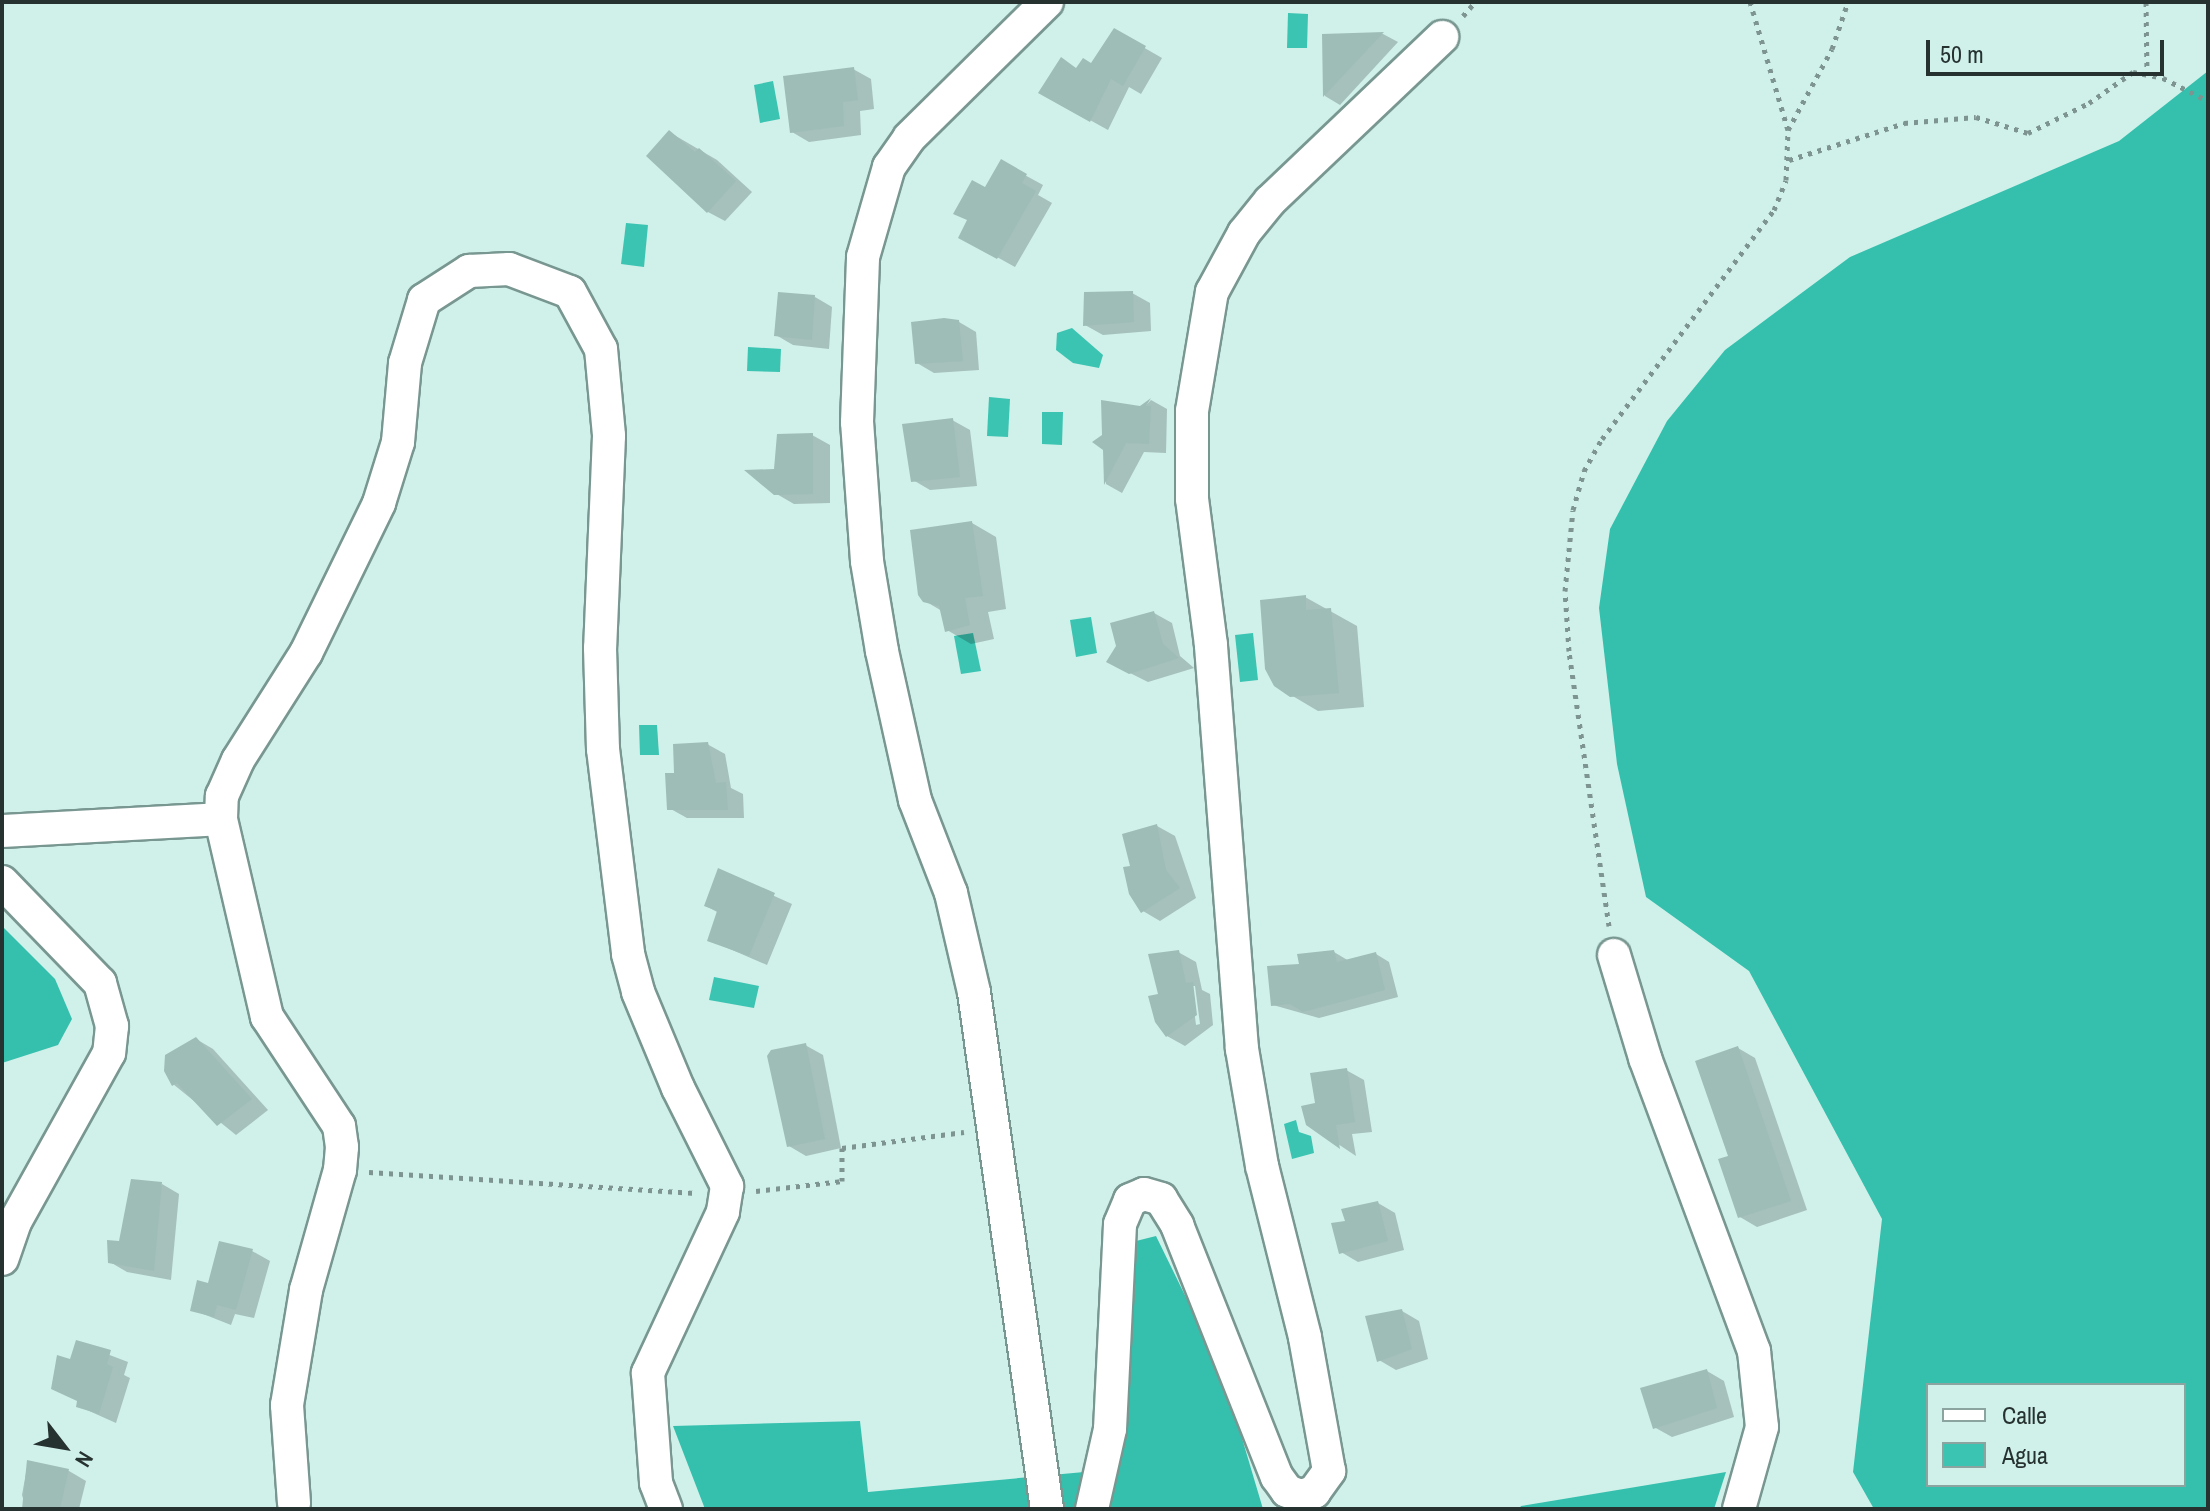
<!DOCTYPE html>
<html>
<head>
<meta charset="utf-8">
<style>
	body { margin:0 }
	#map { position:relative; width:2210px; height:1511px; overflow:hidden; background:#d0f0ea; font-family:"Archivo Narrow",sans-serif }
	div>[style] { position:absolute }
	.forest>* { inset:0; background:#35c0ae }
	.water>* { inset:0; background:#3bc4b2 }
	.shadow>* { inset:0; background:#0003 }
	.building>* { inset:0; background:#9fbdb7 }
	.path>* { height:5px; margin-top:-2.5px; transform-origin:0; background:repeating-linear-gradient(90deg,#7e9490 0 4px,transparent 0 10px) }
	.roads { filter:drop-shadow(2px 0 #799791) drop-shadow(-2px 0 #799791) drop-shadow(0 2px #799791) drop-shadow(0 -2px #799791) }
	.street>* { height:32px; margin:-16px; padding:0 16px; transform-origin:16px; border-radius:16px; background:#fff }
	span { translate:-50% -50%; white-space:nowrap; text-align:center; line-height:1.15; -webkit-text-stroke:8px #d0f0ea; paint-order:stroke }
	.frame { position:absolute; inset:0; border:4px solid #263230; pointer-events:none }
	.legend { position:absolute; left:1926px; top:1383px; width:260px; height:104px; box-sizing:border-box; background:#d0f0ea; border:2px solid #8ca4a0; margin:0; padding:10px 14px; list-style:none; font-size:24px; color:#263230 }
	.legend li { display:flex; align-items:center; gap:16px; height:40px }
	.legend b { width:40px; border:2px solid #8ca4a0 }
	.north { position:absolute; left:24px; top:1407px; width:80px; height:80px; -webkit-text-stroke:6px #d0f0ea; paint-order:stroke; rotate:121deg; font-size:22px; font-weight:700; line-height:32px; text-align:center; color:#263230 }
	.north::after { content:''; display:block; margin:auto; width:28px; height:36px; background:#263230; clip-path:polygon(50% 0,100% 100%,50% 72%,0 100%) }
	.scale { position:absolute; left:1926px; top:40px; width:238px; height:36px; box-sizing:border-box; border:4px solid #263230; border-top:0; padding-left:10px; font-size:24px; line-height:28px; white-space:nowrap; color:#263230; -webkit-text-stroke:6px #d0f0ea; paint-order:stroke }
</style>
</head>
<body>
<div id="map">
	<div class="forest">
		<i style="clip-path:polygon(evenodd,2208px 71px,2208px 1509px,1874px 1509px,1853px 1472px,1882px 1219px,1749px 971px,1646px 897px,1617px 764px,1599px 608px,1610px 529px,1667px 421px,1725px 350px,1850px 257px,2119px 141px,2208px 71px,1928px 1385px,2184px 1385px,2184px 1485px,1928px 1485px,1928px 1385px)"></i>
		<i style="clip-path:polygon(2px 926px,55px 979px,72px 1019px,58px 1045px,2px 1063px)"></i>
		<i style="clip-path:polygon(1156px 1236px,1222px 1371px,1263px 1509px,705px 1509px,673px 1426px,860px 1421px,868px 1492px,1117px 1469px,1127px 1417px,1136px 1241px)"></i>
		<i style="clip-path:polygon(1726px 1472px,1714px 1509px,1519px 1509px,1521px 1506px)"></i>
	</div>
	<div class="water">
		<i style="clip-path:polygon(1288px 13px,1308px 14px,1307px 48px,1287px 48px)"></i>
		<i style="clip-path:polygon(773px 81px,780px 119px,760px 123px,754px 85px)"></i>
		<i style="clip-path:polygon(626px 223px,648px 225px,644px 267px,621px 264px)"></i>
		<i style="clip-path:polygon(1072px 328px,1103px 355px,1099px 368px,1073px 363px,1056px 350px,1057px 333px)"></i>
		<i style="clip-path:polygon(748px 347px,781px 349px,780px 372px,747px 371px)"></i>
		<i style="clip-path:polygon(989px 397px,1010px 399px,1008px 437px,987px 436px)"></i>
		<i style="clip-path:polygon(1042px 412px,1063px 412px,1062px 445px,1042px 444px)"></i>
		<i style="clip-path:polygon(1091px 617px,1097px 653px,1076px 657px,1070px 620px)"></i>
		<i style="clip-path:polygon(973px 633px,981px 671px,961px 674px,954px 636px)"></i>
		<i style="clip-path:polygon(1253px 633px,1258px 680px,1240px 682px,1235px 635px)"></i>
		<i style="clip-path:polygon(639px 725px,657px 725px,659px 755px,640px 755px)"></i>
		<i style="clip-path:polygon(714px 977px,759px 986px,754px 1008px,709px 1000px)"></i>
		<i style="clip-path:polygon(1296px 1120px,1299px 1132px,1311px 1136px,1314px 1153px,1292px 1159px,1284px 1124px)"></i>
	</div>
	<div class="shadow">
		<i style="clip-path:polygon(1115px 31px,1162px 58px,1141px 94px,1129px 87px,1108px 130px,1041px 93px,1091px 65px)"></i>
		<i style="clip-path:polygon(1383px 34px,1398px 42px,1340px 105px,1325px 96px,1324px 36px)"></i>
		<i style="clip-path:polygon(853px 69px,871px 79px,874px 109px,860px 111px,861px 135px,809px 142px,792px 132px)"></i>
		<i style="clip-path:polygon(669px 132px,717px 160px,752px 192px,725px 221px,708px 212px)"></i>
		<i style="clip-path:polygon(1001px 162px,1043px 185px,1038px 195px,1052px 203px,1015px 267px,961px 237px)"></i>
		<i style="clip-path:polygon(1132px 293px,1150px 303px,1151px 331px,1103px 335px,1085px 325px)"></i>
		<i style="clip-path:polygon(815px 297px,832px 307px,829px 349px,793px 345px,776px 335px)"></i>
		<i style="clip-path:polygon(959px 322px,976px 332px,979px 370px,934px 373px,917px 363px)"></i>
		<i style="clip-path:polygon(1151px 400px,1167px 409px,1166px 453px,1144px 452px,1122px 493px,1106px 484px,1105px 449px)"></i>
		<i style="clip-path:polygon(952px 420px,970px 430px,977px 486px,930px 490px,913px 480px)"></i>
		<i style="clip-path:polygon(812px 435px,830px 445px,830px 503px,794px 504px,775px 493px,776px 471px)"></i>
		<i style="clip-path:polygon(972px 523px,996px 537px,1006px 609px,988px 612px,994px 639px,971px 644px,947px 630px,942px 611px,925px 601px)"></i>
		<i style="clip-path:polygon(1305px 597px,1357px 626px,1364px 707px,1318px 711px,1291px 695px)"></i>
		<i style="clip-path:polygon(1154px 613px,1172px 623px,1180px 656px,1194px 668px,1148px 682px,1126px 671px)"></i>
		<i style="clip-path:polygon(707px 744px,725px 754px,731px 788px,743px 794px,744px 818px,687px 818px,669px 808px,676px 775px)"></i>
		<i style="clip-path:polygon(1157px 826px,1175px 836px,1196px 898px,1160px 921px,1143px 911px,1133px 867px)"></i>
		<i style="clip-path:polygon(719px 871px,792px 904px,767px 965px,709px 940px,719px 913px,706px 906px)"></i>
		<i style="clip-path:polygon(evenodd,1178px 952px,1196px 962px,1202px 990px,1210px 994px,1213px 1025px,1185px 1046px,1167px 1036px,1161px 995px,1178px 952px,1191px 986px,1195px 986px,1200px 1024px,1196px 1025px,1191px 986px)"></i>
		<i style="clip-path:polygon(1334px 952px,1349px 961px,1376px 954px,1389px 962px,1398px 997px,1319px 1018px,1273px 1005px,1302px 966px)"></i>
		<i style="clip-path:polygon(196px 1039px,213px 1049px,268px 1110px,236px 1135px,173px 1084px)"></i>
		<i style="clip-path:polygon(805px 1045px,823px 1055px,841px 1148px,806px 1156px,789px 1146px)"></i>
		<i style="clip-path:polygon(1738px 1048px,1755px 1058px,1807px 1210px,1757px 1227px,1740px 1217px,1730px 1157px)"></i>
		<i style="clip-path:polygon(1346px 1070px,1364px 1080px,1372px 1132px,1352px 1134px,1356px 1156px,1308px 1124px)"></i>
		<i style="clip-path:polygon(162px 1184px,179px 1194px,171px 1280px,127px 1272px,110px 1262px)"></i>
		<i style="clip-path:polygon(1378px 1203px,1395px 1213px,1404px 1250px,1358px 1262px,1341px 1252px,1347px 1223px)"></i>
		<i style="clip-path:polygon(252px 1251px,270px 1261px,254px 1318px,235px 1314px,231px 1325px,193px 1310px,210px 1286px)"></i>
		<i style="clip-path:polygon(1402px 1311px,1419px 1321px,1428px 1359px,1396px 1370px,1379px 1360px)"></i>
		<i style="clip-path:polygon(78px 1343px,128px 1362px,124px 1375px,130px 1378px,116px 1423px,78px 1406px,72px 1362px)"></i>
		<i style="clip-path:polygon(1707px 1371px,1724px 1381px,1734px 1417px,1672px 1437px,1654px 1427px)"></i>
		<i style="clip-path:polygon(28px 1462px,69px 1471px,86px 1481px,79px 1509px,26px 1508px,22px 1495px)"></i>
	</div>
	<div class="building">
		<i style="clip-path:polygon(1114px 28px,1146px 46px,1123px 86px,1111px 79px,1090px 122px,1038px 93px,1061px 57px,1076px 68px,1083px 58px,1091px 63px)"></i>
		<i style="clip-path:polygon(1384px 32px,1323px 97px,1322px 34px)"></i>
		<i style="clip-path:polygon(854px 67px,858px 100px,843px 102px,844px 126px,790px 133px,783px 76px)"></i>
		<i style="clip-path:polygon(669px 130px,695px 152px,699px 148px,736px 181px,707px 213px,646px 156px)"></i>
		<i style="clip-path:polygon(1001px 159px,1027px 174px,1022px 183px,1036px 191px,997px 259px,958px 238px,967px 220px,953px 214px,972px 180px,985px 187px)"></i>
		<i style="clip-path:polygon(1133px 291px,1134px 322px,1083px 326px,1084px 292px)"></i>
		<i style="clip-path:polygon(778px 292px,815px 295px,812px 340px,774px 336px)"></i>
		<i style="clip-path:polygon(944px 318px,959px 320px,963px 361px,915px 364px,911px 322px)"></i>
		<i style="clip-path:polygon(1151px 398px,1146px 406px,1151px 406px,1149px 444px,1126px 443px,1104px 485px,1103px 450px,1092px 442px,1102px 435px,1101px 400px,1140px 406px)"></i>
		<i style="clip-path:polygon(953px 418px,960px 477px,911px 482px,902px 424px)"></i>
		<i style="clip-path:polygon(813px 433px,813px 494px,774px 495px,744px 470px,774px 469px,777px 434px)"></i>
		<i style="clip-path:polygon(972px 521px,983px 596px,965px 598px,970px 625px,945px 632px,939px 606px,923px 602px,918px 595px,910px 530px)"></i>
		<i style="clip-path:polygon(1306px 595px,1306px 610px,1331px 608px,1339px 693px,1290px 697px,1274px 686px,1265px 669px,1260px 600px)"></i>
		<i style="clip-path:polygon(1154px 611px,1163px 644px,1179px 658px,1129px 674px,1106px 662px,1116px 646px,1110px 623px)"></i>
		<i style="clip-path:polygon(708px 742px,716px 783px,726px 782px,728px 810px,667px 810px,665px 773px,674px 773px,673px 744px)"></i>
		<i style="clip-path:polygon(1157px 824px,1166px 870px,1180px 888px,1141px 913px,1129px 894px,1123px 867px,1130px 866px,1122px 834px)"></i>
		<i style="clip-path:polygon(718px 868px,775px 893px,749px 956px,707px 941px,717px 911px,704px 906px)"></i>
		<i style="clip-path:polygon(1179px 950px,1186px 983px,1193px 982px,1197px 1015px,1166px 1037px,1155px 1022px,1148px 996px,1158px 994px,1148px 954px)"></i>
		<i style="clip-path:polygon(1334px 950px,1337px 962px,1376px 952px,1385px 990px,1303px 1012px,1290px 1004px,1271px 1006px,1267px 966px,1299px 964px,1297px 954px)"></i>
		<i style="clip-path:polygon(196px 1037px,252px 1099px,217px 1126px,177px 1083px,172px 1086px,164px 1071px,165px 1055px)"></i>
		<i style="clip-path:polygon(806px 1043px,825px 1139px,787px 1147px,767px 1056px,771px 1050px)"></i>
		<i style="clip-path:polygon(1738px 1046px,1791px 1201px,1738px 1218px,1718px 1159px,1728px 1156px,1695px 1061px)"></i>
		<i style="clip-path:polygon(1347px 1068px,1355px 1122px,1336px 1125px,1340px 1149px,1306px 1125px,1301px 1106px,1315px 1103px,1310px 1073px)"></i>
		<i style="clip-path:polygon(131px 1179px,162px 1182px,154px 1271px,108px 1263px,107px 1240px,119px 1241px)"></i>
		<i style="clip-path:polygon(1378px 1201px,1388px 1241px,1339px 1254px,1331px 1223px,1345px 1221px,1341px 1209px)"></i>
		<i style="clip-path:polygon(219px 1241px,253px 1249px,236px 1310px,217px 1305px,214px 1317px,190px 1311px,197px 1280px,208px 1283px)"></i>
		<i style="clip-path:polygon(1402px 1309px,1412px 1349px,1377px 1362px,1365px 1316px)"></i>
		<i style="clip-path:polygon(76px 1340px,111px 1350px,107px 1364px,113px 1367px,99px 1414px,76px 1407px,77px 1401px,51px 1389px,57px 1355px,70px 1359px)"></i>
		<i style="clip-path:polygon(1707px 1369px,1717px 1408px,1653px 1429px,1640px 1388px)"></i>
		<i style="clip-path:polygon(27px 1460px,69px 1469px,60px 1509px,22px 1509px)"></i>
	</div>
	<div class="path">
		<i style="left:2146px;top:2px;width:73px;rotate:89.2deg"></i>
		<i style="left:1463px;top:16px;width:18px;rotate:-49deg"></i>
		<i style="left:1788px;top:130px;width:92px;rotate:-61.5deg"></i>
		<i style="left:1832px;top:49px;width:50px;rotate:-71.2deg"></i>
		<i style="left:1789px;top:160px;width:121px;rotate:-17.8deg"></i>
		<i style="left:1904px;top:123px;width:72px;rotate:-4.8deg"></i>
		<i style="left:1976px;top:117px;width:54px;rotate:17.1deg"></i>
		<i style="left:2028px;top:133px;width:68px;rotate:-26.2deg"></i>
		<i style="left:2089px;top:103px;width:54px;rotate:-35.2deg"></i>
		<i style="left:2133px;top:72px;width:31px;rotate:11deg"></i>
		<i style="left:2163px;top:78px;width:51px;rotate:27.1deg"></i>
		<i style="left:1609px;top:926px;width:278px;rotate:-98.3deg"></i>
		<i style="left:1569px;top:651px;width:60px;rotate:-93.8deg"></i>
		<i style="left:1565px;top:591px;width:81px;rotate:-84.4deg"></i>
		<i style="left:1573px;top:510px;width:41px;rotate:-74.2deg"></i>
		<i style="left:1584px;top:471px;width:37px;rotate:-61deg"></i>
		<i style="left:1602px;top:439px;width:286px;rotate:-53.1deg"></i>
		<i style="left:1774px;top:210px;width:32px;rotate:-68deg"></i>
		<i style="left:1786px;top:180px;width:50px;rotate:-87.7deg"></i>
		<i style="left:1788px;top:130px;width:134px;rotate:-106.5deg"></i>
		<i style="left:369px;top:1172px;width:327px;rotate:3.7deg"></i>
		<i style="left:756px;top:1191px;width:87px;rotate:-6.6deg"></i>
		<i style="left:842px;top:1181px;width:33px;rotate:-90deg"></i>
		<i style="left:842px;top:1148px;width:123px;rotate:-7.5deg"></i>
	</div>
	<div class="roads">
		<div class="street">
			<i style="left:2px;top:831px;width:219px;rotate:-3.1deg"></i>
			<i style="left:2px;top:882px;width:141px;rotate:45.9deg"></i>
			<i style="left:100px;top:983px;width:45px;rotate:74.4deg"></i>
			<i style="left:112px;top:1026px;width:27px;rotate:96deg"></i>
			<i style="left:109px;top:1053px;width:193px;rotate:119.1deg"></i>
			<i style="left:15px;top:1222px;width:39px;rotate:109deg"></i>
			<i style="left:1614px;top:955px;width:108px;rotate:73.2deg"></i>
			<i style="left:1645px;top:1058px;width:313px;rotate:69.6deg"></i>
			<i style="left:1754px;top:1351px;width:76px;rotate:84deg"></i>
			<i style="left:1762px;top:1427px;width:85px;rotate:105.7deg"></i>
			<i style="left:294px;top:1503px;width:98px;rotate:-94.1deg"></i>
			<i style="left:287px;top:1405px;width:117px;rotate:-80.6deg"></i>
			<i style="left:306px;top:1290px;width:125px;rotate:-74.2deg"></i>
			<i style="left:340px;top:1170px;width:23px;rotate:-85deg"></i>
			<i style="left:342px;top:1147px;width:21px;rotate:-98deg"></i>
			<i style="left:339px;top:1126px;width:131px;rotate:-123.4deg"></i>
			<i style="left:267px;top:1017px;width:203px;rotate:-103.1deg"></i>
			<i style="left:221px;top:819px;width:23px;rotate:-88deg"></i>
			<i style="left:222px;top:796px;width:39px;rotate:-66deg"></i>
			<i style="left:238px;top:760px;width:127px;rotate:-57.6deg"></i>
			<i style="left:306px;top:653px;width:167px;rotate:-64deg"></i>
			<i style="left:379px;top:503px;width:64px;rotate:-72.7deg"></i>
			<i style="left:398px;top:442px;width:79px;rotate:-84.9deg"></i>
			<i style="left:405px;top:363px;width:66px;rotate:-73.2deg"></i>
			<i style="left:424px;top:300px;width:54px;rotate:-32.8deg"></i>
			<i style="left:469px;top:271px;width:40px;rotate:-2.9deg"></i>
			<i style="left:509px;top:269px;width:65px;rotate:20.7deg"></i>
			<i style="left:570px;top:292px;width:65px;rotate:61.5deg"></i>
			<i style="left:601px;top:349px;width:87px;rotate:84.7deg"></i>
			<i style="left:609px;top:436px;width:212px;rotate:92.4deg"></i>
			<i style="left:600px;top:648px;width:101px;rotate:88.3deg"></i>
			<i style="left:603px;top:749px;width:207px;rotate:83deg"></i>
			<i style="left:628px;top:954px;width:39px;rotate:75deg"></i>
			<i style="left:638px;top:992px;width:104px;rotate:67.4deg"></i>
			<i style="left:678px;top:1088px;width:110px;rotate:63.4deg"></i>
			<i style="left:727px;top:1186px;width:26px;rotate:99deg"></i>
			<i style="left:723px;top:1212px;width:178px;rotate:115deg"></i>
			<i style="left:648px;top:1373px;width:110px;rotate:85.8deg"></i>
			<i style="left:656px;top:1483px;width:28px;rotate:69deg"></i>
			<i style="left:1047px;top:1509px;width:522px;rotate:-98.04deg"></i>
			<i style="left:974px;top:992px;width:102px;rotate:-103.1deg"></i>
			<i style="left:951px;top:893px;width:100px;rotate:-111.2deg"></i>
			<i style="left:915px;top:800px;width:153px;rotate:-102.5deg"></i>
			<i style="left:882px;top:651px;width:91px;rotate:-99.5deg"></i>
			<i style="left:867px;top:561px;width:139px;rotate:-94.1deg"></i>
			<i style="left:857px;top:422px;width:165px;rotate:-87.9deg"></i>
			<i style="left:863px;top:257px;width:94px;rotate:-73.9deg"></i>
			<i style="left:889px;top:167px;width:35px;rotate:-55deg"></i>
			<i style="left:909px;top:138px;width:194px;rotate:-44.6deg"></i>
			<i style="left:1092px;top:1509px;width:82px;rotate:-77.3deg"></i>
			<i style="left:1110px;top:1429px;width:205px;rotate:-87.2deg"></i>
			<i style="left:1120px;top:1224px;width:26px;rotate:-67deg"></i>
			<i style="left:1130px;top:1200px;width:15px;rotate:-23deg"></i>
			<i style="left:1144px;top:1194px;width:18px;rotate:16deg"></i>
			<i style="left:1161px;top:1199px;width:31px;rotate:58deg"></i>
			<i style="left:1177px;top:1225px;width:271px;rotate:68.4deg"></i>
			<i style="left:1277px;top:1477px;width:17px;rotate:54deg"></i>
			<i style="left:1287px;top:1491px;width:15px;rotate:20deg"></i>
			<i style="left:1301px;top:1496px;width:14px;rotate:-17deg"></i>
			<i style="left:1314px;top:1492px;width:26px;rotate:-54deg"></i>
			<i style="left:1329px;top:1471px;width:136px;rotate:-100.2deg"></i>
			<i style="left:1305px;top:1337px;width:176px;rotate:-104.1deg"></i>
			<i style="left:1262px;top:1166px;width:119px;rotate:-99.7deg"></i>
			<i style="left:1242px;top:1049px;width:405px;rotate:-94.4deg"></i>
			<i style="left:1211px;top:645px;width:147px;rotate:-97.4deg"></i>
			<i style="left:1192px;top:499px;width:88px;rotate:-90deg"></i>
			<i style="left:1192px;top:411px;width:121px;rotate:-80.5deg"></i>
			<i style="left:1212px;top:292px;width:67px;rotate:-61.5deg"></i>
			<i style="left:1244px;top:233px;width:41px;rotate:-50.9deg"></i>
			<i style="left:1270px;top:201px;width:238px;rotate:-43.6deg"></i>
		</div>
	</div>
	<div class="frame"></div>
	<ul class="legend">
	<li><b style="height:10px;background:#fff"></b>Calle</li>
	<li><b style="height:22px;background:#3bc4b2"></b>Agua</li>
	</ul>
	<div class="north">N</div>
	<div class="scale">50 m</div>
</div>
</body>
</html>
